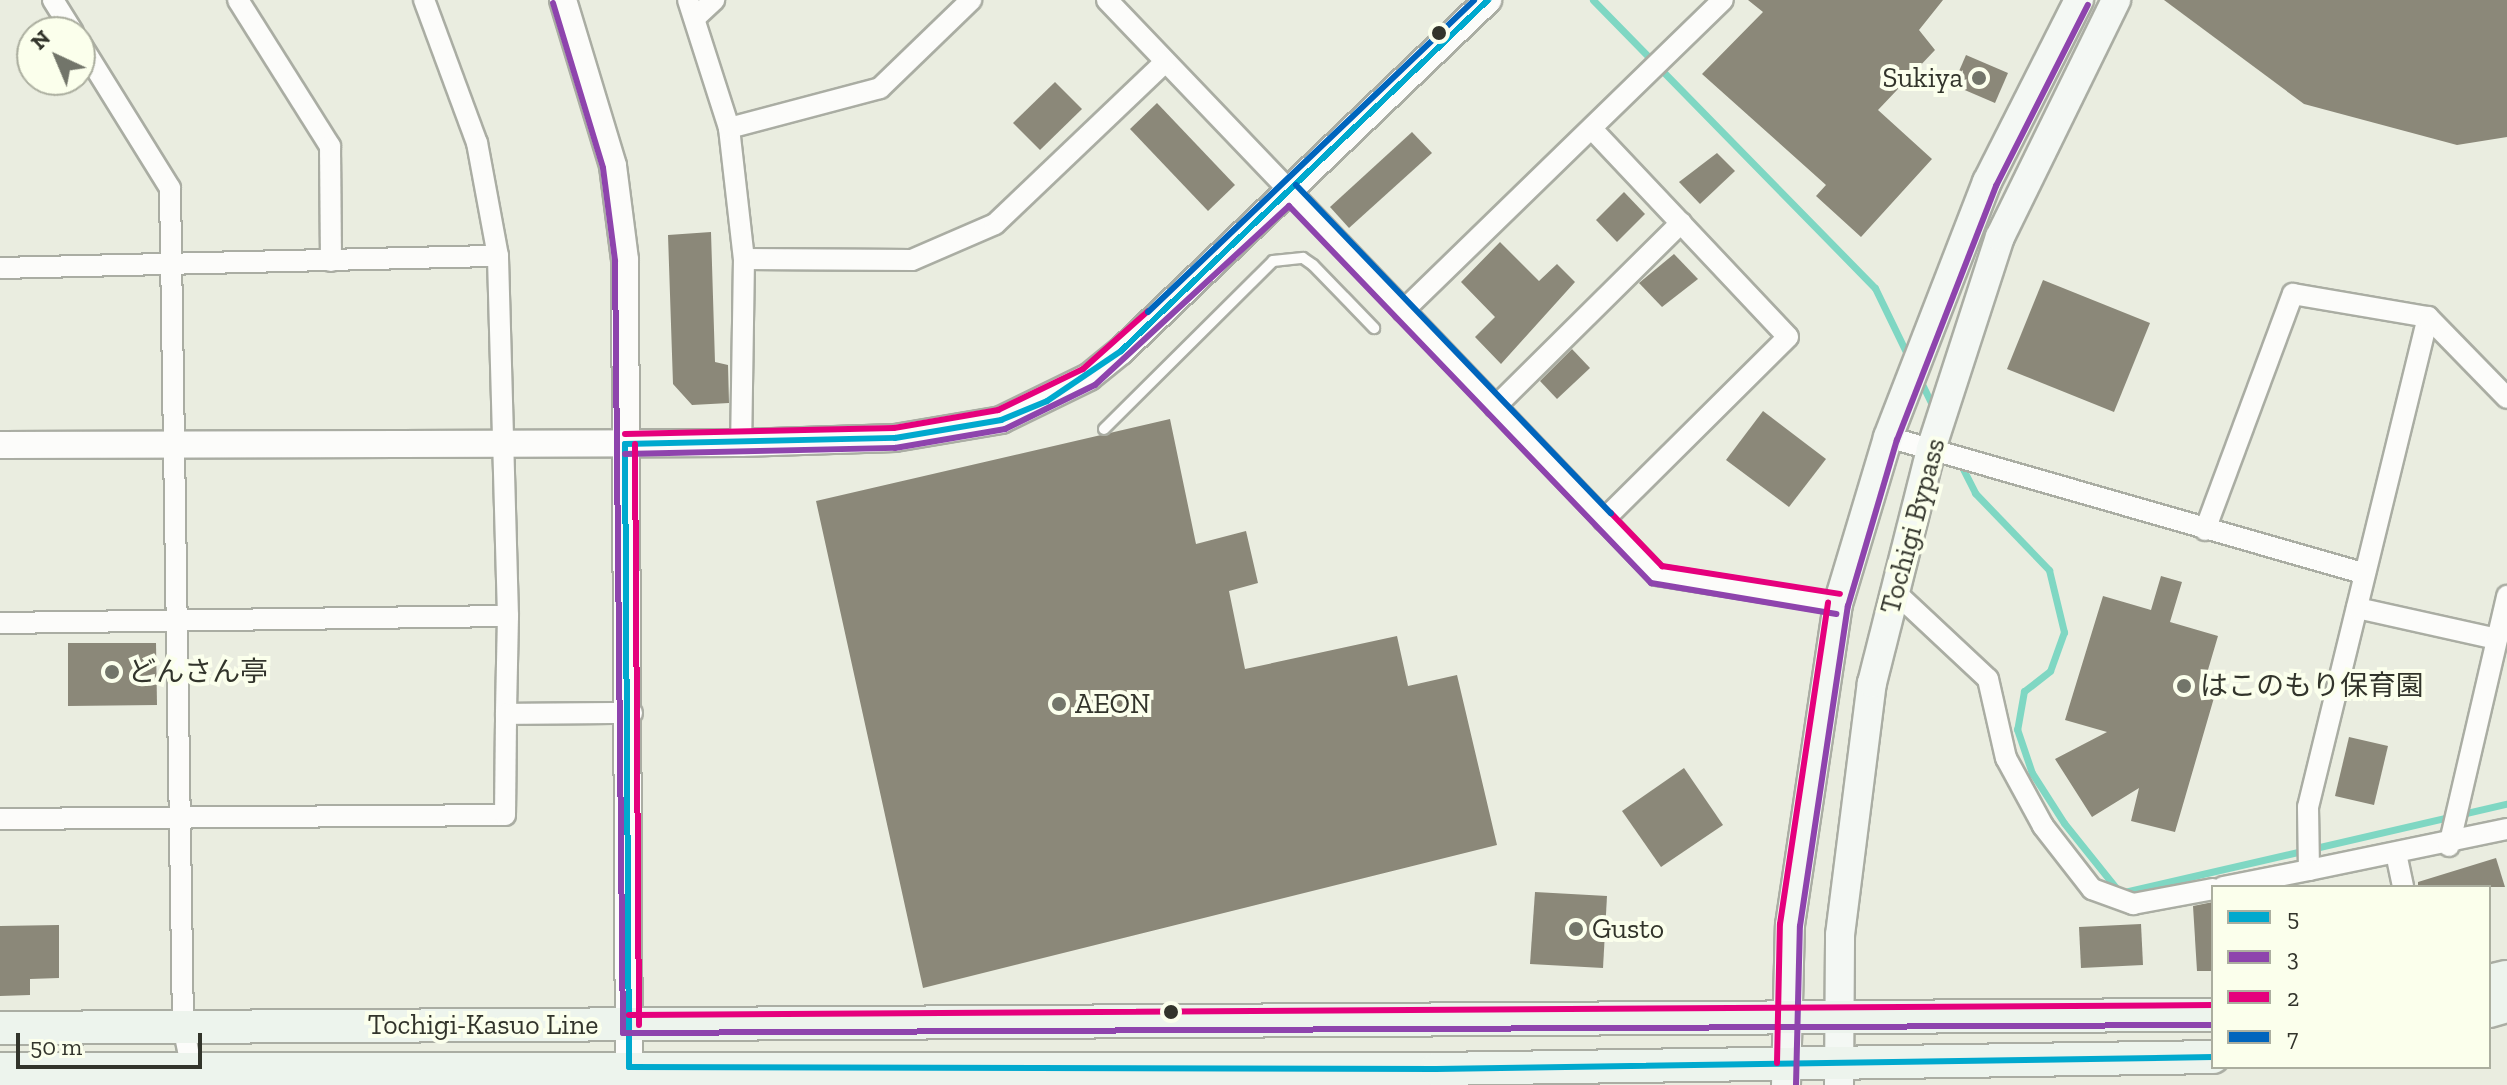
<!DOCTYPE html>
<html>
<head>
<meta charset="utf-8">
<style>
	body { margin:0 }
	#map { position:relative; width:2507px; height:1085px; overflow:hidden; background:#eaede0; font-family:"Zilla Slab","Noto Sans JP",serif }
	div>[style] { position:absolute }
	.stream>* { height:7px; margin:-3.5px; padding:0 3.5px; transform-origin:3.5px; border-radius:3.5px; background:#7fd7c3 }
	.building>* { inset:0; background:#8b8879 }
	.roads { filter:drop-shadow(2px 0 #aaada3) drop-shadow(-2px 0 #aaada3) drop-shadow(0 2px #aaada3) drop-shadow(0 -2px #aaada3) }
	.service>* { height:10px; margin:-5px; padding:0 5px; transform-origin:5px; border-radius:5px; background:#fcfcfa }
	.minor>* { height:20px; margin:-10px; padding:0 10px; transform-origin:10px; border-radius:10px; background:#fcfcfa }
	.tertiary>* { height:26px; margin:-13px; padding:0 13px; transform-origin:13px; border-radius:13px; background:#fcfcfa }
	.secondary>* { height:28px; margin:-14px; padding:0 14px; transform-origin:14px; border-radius:14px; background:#f4f8f4 }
	.primary>* { height:32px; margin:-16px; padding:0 16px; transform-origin:16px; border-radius:16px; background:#edf4ed }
	.bus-1>* { height:6px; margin:-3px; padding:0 3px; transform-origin:3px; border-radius:3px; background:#00a9ce }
	.bus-2>* { height:6px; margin:-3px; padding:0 3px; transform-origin:3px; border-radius:3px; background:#8e44ad }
	.bus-3>* { height:6px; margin:-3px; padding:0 3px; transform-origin:3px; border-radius:3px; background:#e5007d }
	.bus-4>* { height:6px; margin:-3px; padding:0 3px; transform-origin:3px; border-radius:3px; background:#0065bd }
	.dots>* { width:22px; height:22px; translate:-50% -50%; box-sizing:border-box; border:4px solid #fbffec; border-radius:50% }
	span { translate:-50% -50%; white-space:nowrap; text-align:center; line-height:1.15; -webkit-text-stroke:8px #fbffec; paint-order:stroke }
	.poi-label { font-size:28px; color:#32342b }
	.right { translate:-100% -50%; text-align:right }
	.left { translate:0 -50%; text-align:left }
	.street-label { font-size:28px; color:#32342b }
	.legend { position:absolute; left:2211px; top:885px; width:280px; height:184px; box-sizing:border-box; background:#fbffec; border:2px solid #abae9f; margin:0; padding:10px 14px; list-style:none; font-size:24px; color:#32342b }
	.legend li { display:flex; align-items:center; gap:16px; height:40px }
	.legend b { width:40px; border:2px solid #abae9f }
	.north { position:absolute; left:16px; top:16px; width:80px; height:80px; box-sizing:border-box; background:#fbffec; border:2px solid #abae9f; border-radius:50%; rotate:316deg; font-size:22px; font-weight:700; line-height:32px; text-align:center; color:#32342b }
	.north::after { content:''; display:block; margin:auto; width:28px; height:36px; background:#72756a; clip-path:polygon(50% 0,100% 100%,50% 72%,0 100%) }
	.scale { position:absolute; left:16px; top:1033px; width:186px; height:36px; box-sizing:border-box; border:4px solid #32342b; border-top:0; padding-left:10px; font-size:24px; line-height:28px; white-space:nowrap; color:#32342b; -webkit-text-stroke:6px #fbffec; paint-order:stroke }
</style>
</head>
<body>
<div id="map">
	<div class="stream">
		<i style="left:1593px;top:0;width:403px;rotate:45.6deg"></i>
		<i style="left:1875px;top:288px;width:78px;rotate:64.1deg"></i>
		<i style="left:1920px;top:380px;width:32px;rotate:64deg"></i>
		<i style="left:1960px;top:463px;width:34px;rotate:63deg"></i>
		<i style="left:1975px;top:493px;width:107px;rotate:46.1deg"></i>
		<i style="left:2049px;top:570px;width:64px;rotate:76.4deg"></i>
		<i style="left:2064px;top:632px;width:41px;rotate:109.7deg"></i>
		<i style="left:2050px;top:671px;width:33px;rotate:142deg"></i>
		<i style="left:2024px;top:691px;width:39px;rotate:100deg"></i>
		<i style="left:2017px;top:729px;width:46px;rotate:71.2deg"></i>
		<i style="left:2032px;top:773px;width:59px;rotate:57.4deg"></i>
		<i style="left:2064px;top:823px;width:90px;rotate:51.3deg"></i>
		<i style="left:2120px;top:893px;width:397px;rotate:-13deg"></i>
	</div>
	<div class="building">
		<i style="clip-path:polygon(1748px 0,1943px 0,1919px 30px,1935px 50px,1878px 110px,1932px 159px,1861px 237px,1816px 196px,1826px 185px,1702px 74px,1763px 12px)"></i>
		<i style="clip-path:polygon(2164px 0,2507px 0,2507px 137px,2457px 145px,2304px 104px)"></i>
		<i style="clip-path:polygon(1966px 55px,2008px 73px,1995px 103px,1953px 85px)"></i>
		<i style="clip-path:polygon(1055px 82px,1082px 109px,1040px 150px,1013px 123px)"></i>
		<i style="clip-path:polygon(1157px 103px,1235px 185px,1208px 211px,1130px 129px)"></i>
		<i style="clip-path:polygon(1412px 132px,1432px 153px,1349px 228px,1330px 207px)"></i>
		<i style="clip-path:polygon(1717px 153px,1735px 171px,1700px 204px,1679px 182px)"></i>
		<i style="clip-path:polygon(1624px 192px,1645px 214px,1617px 242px,1596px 220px)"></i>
		<i style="clip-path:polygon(711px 232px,715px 362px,728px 365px,729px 403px,692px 405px,673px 384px,668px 235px)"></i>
		<i style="clip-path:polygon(1500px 242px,1539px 281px,1557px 264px,1575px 282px,1501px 364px,1475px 337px,1495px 317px,1461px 282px)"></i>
		<i style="clip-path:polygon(1674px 254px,1698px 279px,1662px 307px,1639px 283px)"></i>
		<i style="clip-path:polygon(2043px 280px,2150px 323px,2114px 412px,2007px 369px)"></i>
		<i style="clip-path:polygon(1572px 349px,1590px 368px,1557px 399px,1540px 381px)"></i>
		<i style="clip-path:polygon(1763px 411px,1826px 459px,1789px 507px,1726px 460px)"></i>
		<i style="clip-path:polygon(1170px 419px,1196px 544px,1246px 531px,1258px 583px,1229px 591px,1245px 669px,1397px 636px,1408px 686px,1457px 675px,1497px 845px,923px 988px,816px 501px)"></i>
		<i style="clip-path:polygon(2161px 576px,2182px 582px,2170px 622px,2218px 636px,2205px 680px,2218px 684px,2175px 832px,2131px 821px,2139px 788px,2092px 817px,2055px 759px,2107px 732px,2065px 720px,2103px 596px,2151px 610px)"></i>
		<i style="clip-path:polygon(68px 643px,156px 643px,157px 705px,68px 706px)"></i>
		<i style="clip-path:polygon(2349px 737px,2388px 746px,2374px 805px,2335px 796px)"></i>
		<i style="clip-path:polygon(1684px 768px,1723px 825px,1661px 867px,1622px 811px)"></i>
		<i style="clip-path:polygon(2496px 858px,2505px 887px,2418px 887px,2418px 882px)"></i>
		<i style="clip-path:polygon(1535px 892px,1607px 896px,1603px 968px,1530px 964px)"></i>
		<i style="clip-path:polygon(2213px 902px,2213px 971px,2197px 971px,2193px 906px)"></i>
		<i style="clip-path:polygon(2141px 924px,2143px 965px,2081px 968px,2079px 927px)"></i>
		<i style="clip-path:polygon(59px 925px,59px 978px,30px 979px,30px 995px,0 996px,0 926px)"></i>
	</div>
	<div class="roads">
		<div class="service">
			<i style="left:1104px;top:429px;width:238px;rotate:-44.8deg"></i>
			<i style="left:1273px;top:261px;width:30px;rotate:-6deg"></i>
			<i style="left:1303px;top:258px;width:12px;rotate:35deg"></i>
			<i style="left:1313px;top:265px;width:88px;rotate:45.9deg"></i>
		</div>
		<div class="minor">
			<i style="left:53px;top:0;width:38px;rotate:58deg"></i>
			<i style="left:238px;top:0;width:173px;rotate:57.8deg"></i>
			<i style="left:330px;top:146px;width:115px;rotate:89.5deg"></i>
			<i style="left:688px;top:0;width:134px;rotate:72.2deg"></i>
			<i style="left:729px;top:128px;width:132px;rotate:83.5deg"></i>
			<i style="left:744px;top:259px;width:184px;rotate:90.9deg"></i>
			<i style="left:1107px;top:0;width:796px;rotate:46.27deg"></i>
			<i style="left:1657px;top:575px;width:183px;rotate:9.1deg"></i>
			<i style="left:696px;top:17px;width:25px;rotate:-43deg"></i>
			<i style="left:80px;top:43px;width:171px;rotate:58.2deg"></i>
			<i style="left:170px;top:188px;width:838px;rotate:89.11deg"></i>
			<i style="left:183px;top:1026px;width:60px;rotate:78.5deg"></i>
			<i style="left:729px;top:128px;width:156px;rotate:-14.8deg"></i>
			<i style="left:880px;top:88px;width:127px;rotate:-44deg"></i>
			<i style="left:1593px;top:130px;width:284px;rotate:46.7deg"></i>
			<i style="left:1788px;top:337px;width:260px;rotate:135.2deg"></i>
			<i style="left:744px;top:259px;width:168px;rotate:0.3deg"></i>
			<i style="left:912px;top:260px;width:90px;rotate:-23.4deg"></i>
			<i style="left:995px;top:224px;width:235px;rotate:-43.6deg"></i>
			<i style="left:0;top:268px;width:498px;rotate:-1.4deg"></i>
			<i style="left:1403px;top:311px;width:446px;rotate:-44.2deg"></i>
			<i style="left:2428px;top:317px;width:504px;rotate:103.76deg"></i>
			<i style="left:2308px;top:807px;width:63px;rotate:89.1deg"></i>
			<i style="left:2309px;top:870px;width:202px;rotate:-11.7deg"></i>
			<i style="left:1495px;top:407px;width:262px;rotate:-44.7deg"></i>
			<i style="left:1888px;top:437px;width:496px;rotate:16deg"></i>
			<i style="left:2205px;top:530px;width:252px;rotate:-69.6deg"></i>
			<i style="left:2293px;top:294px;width:137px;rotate:9.7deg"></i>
			<i style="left:2428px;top:317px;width:113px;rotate:45.7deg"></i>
			<i style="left:1895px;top:592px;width:127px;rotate:43.1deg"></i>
			<i style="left:1988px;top:679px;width:81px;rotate:77.2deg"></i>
			<i style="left:2006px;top:758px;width:77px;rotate:61.4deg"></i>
			<i style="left:2043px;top:826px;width:80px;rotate:52.1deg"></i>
			<i style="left:2092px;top:889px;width:44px;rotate:20.1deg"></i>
			<i style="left:2133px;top:904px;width:81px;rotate:-10.6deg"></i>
			<i style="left:2357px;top:608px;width:143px;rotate:12.5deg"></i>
			<i style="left:508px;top:616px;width:98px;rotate:91.2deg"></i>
			<i style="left:506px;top:714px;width:126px;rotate:-0.5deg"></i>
			<i style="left:0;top:623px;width:508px;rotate:-0.79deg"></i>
			<i style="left:508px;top:616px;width:360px;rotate:-91.6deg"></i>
			<i style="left:498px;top:256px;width:115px;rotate:-100.5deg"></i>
			<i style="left:477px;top:143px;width:153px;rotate:-110.3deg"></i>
			<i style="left:0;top:819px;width:505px;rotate:-0.45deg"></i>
			<i style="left:505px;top:815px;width:101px;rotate:-89.4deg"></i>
			<i style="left:2449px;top:846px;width:257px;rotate:-76.9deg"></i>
			<i style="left:2397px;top:858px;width:30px;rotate:78deg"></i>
			<i style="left:2223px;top:887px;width:88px;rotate:-11.2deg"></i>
		</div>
		<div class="tertiary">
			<i style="left:563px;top:0;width:173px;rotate:73.2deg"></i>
			<i style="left:613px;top:166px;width:95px;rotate:82.7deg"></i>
			<i style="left:625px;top:260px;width:807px;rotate:89.72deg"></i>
			<i style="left:0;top:445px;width:741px;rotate:-0.15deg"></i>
			<i style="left:741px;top:443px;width:154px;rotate:-1.9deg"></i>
			<i style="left:895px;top:438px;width:108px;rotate:-9.6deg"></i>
			<i style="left:1001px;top:420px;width:98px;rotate:-26deg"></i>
			<i style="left:1089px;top:377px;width:41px;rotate:-39.1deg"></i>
			<i style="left:1121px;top:351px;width:508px;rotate:-43.72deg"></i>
		</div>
		<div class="secondary">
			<i style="left:1786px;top:1085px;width:160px;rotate:-88.6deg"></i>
			<i style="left:1790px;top:925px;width:325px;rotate:-81.5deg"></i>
			<i style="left:1838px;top:604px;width:174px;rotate:-73.3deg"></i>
			<i style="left:1888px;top:437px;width:274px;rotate:-68.8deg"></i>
			<i style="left:1987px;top:182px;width:204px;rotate:-63.2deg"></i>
			<i style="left:1839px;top:1085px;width:150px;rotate:-89.6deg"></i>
			<i style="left:1840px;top:935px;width:254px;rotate:-82.8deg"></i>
			<i style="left:1872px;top:683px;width:241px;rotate:-75.8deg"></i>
			<i style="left:1931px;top:449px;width:223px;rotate:-72deg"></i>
			<i style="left:2000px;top:237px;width:264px;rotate:-63.9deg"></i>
		</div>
		<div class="primary">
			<i style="left:2489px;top:981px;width:18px;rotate:-13deg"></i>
			<i style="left:2489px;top:1011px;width:19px;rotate:-16deg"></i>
			<i style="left:0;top:1028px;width:2213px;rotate:-0.34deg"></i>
			<i style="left:0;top:1069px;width:1436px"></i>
			<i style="left:1436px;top:1069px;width:777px;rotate:-0.88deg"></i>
		</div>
	</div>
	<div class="bus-1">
		<i style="left:625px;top:444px;width:270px;rotate:-1.3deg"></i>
		<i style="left:895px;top:438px;width:108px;rotate:-9.6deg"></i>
		<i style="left:1001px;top:420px;width:50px;rotate:-22.4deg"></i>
		<i style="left:1047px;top:401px;width:89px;rotate:-34deg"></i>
		<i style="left:1121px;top:351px;width:508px;rotate:-43.72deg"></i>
		<i style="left:625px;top:444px;width:623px;rotate:89.63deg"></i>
		<i style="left:629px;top:1067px;width:807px;rotate:0.14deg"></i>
		<i style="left:1436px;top:1069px;width:777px;rotate:-0.88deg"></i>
	</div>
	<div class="bus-2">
		<i style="left:553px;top:3px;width:172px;rotate:73.1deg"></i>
		<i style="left:603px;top:168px;width:94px;rotate:82.6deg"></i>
		<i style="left:615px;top:261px;width:772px;rotate:89.41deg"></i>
		<i style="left:623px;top:1033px;width:1590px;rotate:-0.29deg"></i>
		<i style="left:625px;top:454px;width:270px;rotate:-1.3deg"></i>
		<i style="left:895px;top:448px;width:112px;rotate:-9.8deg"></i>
		<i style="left:1005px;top:429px;width:100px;rotate:-26.1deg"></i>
		<i style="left:1095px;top:385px;width:264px;rotate:-42.7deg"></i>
		<i style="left:1289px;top:206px;width:523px;rotate:46.16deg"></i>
		<i style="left:1651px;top:583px;width:188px;rotate:9.5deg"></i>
		<i style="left:1796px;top:1085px;width:159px;rotate:-88.6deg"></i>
		<i style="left:1800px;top:926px;width:324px;rotate:-81.5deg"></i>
		<i style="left:1848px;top:606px;width:173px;rotate:-73.6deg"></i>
		<i style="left:1897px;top:440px;width:273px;rotate:-68.7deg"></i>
		<i style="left:1996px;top:186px;width:203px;rotate:-63.1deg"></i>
	</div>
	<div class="bus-3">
		<i style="left:625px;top:434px;width:269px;rotate:-1.3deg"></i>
		<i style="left:894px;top:428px;width:106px;rotate:-9.8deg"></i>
		<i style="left:998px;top:410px;width:94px;rotate:-25.8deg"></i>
		<i style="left:1083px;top:369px;width:87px;rotate:-41.7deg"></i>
		<i style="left:635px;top:444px;width:581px;rotate:89.61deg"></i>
		<i style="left:1611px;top:513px;width:74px;rotate:46.1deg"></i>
		<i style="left:1662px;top:566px;width:180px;rotate:8.9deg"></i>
		<i style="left:629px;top:1015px;width:1584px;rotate:-0.36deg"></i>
		<i style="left:1777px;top:1063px;width:139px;rotate:-88.8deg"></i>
		<i style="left:1780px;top:924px;width:325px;rotate:-81.5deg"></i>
	</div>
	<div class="bus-4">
		<i style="left:1296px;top:185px;width:455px;rotate:46.2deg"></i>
		<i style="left:1148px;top:312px;width:451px;rotate:-43.7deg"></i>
	</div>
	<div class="dots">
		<i style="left:1439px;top:33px;background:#32342b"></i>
		<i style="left:1979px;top:78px;background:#72756a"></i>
		<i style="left:112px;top:672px;background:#72756a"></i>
		<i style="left:2184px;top:686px;background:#72756a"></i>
		<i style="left:1059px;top:704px;background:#72756a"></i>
		<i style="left:1576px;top:929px;background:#72756a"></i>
		<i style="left:1171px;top:1012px;background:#32342b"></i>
	</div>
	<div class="poi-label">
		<span class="right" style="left:1963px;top:78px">Sukiya</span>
		<span class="left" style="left:128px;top:672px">どんさん亭</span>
		<span class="left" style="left:2200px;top:686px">はこのもり保育園</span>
		<span class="left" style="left:1075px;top:704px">AEON</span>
		<span class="left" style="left:1592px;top:929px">Gusto</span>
	</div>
	<div class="street-label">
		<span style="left:1913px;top:526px;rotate:-75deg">Tochigi Bypass</span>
		<span style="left:483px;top:1025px">Tochigi-Kasuo Line</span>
	</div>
	<ul class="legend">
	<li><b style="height:10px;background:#00a9ce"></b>5</li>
	<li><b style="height:10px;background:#8e44ad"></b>3</li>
	<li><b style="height:10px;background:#e5007d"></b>2</li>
	<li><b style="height:10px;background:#0065bd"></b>7</li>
	</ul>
	<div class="north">N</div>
	<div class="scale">50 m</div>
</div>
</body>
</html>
